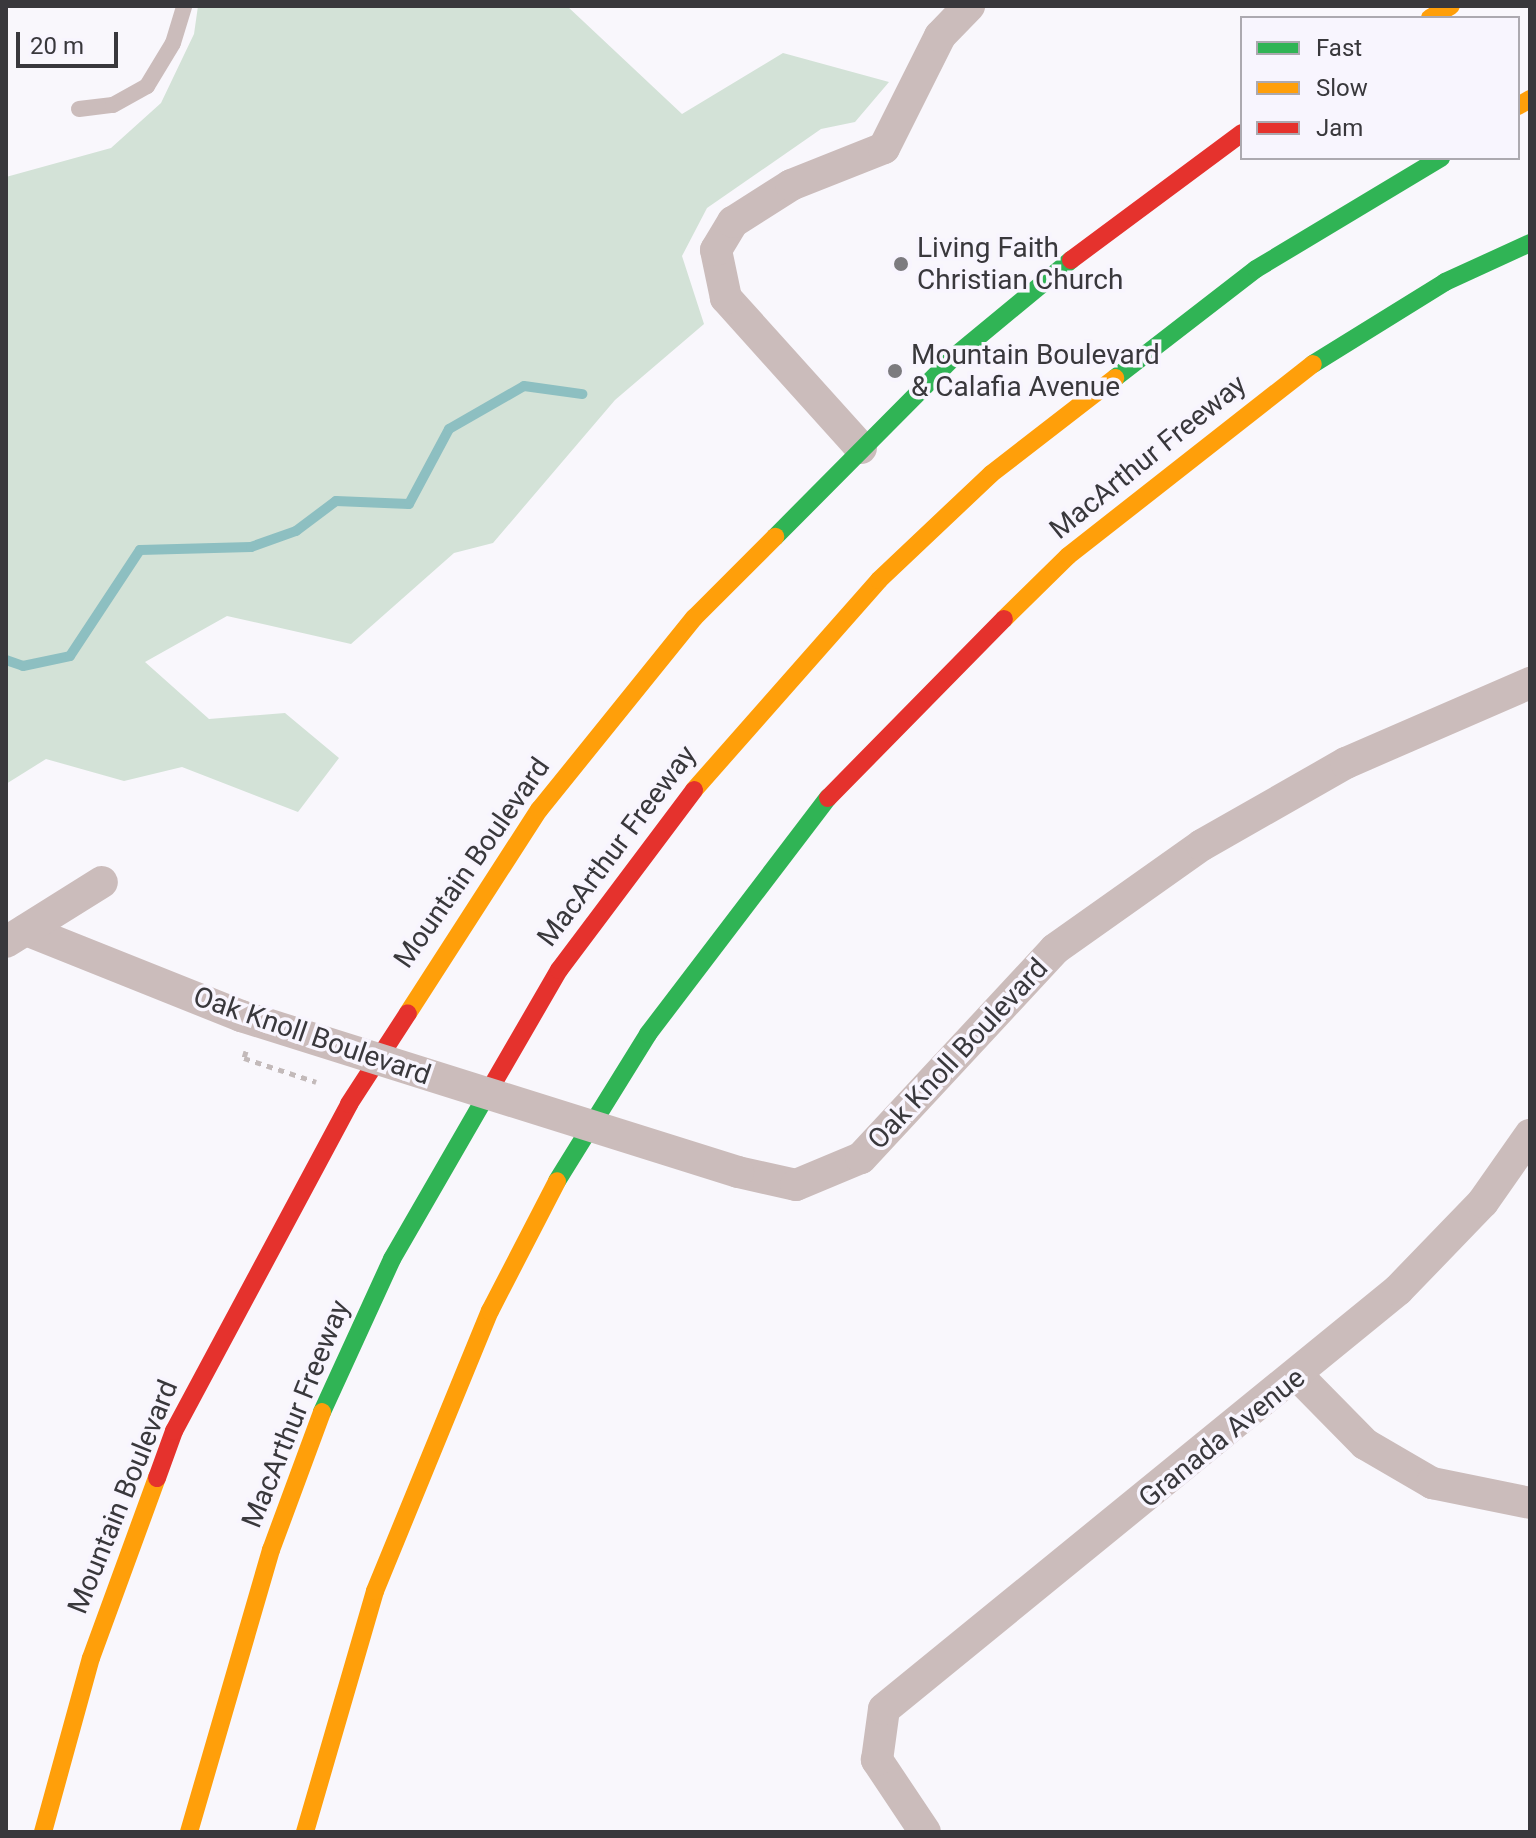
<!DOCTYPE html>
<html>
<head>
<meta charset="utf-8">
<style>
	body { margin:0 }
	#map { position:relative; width:1536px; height:1838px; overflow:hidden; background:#f9f7fc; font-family:Roboto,sans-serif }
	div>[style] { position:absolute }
	.green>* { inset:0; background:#d3e2d7 }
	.stream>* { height:10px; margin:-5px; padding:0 5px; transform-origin:5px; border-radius:5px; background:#8dbfc1 }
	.path>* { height:5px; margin-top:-2.5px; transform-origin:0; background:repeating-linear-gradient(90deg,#c3baba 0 6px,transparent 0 12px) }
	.lane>* { height:16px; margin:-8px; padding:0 8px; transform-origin:8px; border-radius:8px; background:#cbbcbb }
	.street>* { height:32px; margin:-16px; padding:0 16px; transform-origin:16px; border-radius:16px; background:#cbbcbb }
	.fast>* { height:18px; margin:-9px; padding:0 9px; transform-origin:9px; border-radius:9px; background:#30b455 }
	.slow>* { height:18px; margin:-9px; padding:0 9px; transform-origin:9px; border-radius:9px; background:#ff9f0a }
	.jam>* { height:18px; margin:-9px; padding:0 9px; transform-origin:9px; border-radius:9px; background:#e5322d }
	.street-bridge>* { height:32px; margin:-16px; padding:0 16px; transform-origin:16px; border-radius:16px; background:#cbbcbb }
	.dots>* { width:22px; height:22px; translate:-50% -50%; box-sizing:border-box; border:4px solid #f8f5fe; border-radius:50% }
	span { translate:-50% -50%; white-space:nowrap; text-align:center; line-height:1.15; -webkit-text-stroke:7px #f8f5fe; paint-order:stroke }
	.poi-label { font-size:28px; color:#39383c }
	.left { translate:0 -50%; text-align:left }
	.street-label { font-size:28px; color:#39383c }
	.frame { position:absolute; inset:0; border:8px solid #39383c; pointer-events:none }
	.legend { position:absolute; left:1240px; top:16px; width:280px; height:144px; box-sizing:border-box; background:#f8f5fe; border:2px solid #aca9b0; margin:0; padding:10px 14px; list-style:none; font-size:24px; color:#39383c }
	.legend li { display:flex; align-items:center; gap:16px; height:40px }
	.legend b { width:40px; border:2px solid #aca9b0 }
	.scale { position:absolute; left:16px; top:32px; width:102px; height:36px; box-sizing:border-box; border:4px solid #39383c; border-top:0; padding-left:10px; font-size:24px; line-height:28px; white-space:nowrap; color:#39383c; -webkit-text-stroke:6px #f8f5fe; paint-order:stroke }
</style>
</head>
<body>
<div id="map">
	<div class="green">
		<i style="clip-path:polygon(198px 6px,567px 6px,682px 114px,783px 53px,889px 82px,855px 122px,821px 129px,707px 208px,682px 256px,704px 324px,615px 400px,493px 543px,454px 553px,351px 644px,227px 616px,145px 662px,209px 719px,285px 713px,339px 758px,298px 812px,182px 767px,124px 781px,46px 759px,6px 784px,6px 177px,111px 148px,161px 103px,194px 34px)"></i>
	</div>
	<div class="stream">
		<i style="left:6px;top:660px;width:18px;rotate:19deg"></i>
		<i style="left:23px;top:666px;width:48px;rotate:-12deg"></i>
		<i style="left:70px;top:656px;width:127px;rotate:-56.6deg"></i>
		<i style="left:140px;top:550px;width:111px;rotate:-1.5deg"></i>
		<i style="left:251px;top:547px;width:48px;rotate:-19.6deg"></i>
		<i style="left:296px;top:531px;width:50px;rotate:-36.9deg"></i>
		<i style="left:336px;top:501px;width:73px;rotate:2.4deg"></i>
		<i style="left:409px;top:504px;width:85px;rotate:-61.9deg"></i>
		<i style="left:449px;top:429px;width:86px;rotate:-29.8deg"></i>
		<i style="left:524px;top:386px;width:59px;rotate:7.9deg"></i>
	</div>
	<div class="path">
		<i style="left:246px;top:1051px;width:7px;rotate:106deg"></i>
		<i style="left:244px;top:1058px;width:76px;rotate:18.4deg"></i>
	</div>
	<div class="lane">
		<i style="left:79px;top:109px;width:34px;rotate:-7deg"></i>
		<i style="left:113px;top:105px;width:39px;rotate:-29deg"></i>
		<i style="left:147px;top:86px;width:50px;rotate:-58.8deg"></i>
		<i style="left:173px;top:43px;width:39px;rotate:-73deg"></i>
	</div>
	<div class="street">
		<i style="left:861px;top:448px;width:202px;rotate:-132deg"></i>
		<i style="left:726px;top:298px;width:49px;rotate:-101.8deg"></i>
		<i style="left:716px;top:250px;width:33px;rotate:-59deg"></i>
		<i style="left:733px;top:222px;width:69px;rotate:-32.5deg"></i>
		<i style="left:791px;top:185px;width:100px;rotate:-21.7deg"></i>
		<i style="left:884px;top:148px;width:125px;rotate:-63.4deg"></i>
		<i style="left:940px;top:36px;width:42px;rotate:-46deg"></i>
		<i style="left:26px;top:930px;width:232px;rotate:21.8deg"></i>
		<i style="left:6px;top:942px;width:113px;rotate:-32deg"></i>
		<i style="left:738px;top:1172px;width:59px;rotate:12.6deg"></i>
		<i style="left:796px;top:1185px;width:70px;rotate:-22.6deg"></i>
		<i style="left:861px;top:1158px;width:285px;rotate:-47.1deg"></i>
		<i style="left:1055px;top:949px;width:180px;rotate:-35.3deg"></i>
		<i style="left:1202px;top:845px;width:166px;rotate:-29.7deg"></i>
		<i style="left:1346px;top:763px;width:201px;rotate:-23.5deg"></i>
		<i style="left:1299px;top:1377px;width:94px;rotate:45.4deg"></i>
		<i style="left:1365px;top:1444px;width:78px;rotate:30.2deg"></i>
		<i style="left:1432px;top:1483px;width:100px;rotate:11.5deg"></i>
		<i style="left:925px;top:1832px;width:87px;rotate:-123.7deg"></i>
		<i style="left:877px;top:1760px;width:51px;rotate:-82.2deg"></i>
		<i style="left:884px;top:1709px;width:663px;rotate:-39.19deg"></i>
		<i style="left:1398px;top:1290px;width:122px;rotate:-46deg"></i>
		<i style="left:1483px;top:1202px;width:82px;rotate:-55deg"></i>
	</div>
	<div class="fast">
		<i style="left:1313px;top:364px;width:155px;rotate:-31.8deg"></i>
		<i style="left:1445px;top:282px;width:94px;rotate:-24.6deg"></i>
		<i style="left:1115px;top:378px;width:178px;rotate:-37.7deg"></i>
		<i style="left:1256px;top:269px;width:216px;rotate:-31deg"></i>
		<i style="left:775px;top:537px;width:255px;rotate:-45.2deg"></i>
		<i style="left:955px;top:356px;width:151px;rotate:-39.6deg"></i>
		<i style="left:557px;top:1181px;width:173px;rotate:-58.2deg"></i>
		<i style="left:648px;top:1034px;width:297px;rotate:-52.7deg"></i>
		<i style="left:322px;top:1412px;width:168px;rotate:-65.4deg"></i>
		<i style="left:392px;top:1259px;width:196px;rotate:-60deg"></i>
	</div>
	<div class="slow">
		<i style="left:1430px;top:18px;width:24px;rotate:-30deg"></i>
		<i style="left:1518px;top:106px;width:14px;rotate:-30deg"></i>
		<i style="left:1004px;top:619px;width:90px;rotate:-44.5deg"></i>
		<i style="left:1068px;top:556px;width:311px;rotate:-38.1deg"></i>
		<i style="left:694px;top:790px;width:280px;rotate:-48.6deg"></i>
		<i style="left:879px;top:580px;width:154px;rotate:-43.4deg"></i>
		<i style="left:991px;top:474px;width:157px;rotate:-37.7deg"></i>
		<i style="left:408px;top:1013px;width:242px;rotate:-57.2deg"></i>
		<i style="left:539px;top:810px;width:247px;rotate:-51.1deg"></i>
		<i style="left:694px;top:618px;width:115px;rotate:-45deg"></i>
		<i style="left:43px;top:1832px;width:180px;rotate:-74.6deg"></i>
		<i style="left:91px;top:1658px;width:192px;rotate:-69.9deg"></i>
		<i style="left:189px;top:1832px;width:294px;rotate:-73.8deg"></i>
		<i style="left:271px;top:1550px;width:147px;rotate:-69.7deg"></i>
		<i style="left:305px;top:1832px;width:251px;rotate:-73.8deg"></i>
		<i style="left:375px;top:1591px;width:303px;rotate:-67.7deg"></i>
		<i style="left:490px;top:1311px;width:146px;rotate:-62.7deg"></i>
	</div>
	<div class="jam">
		<i style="left:1071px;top:260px;width:213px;rotate:-36.6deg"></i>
		<i style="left:828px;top:798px;width:251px;rotate:-45.5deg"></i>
		<i style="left:490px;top:1089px;width:138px;rotate:-59.9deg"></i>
		<i style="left:559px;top:970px;width:225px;rotate:-53.1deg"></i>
		<i style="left:157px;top:1478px;width:50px;rotate:-70.1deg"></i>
		<i style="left:174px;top:1431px;width:371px;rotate:-61.8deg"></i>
		<i style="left:349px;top:1104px;width:108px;rotate:-57deg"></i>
	</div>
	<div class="street-bridge">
		<i style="left:241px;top:1016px;width:521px;rotate:17.43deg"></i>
	</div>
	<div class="dots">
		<i style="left:901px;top:264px;background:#7c7b7f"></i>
		<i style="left:895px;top:371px;background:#7c7b7f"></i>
	</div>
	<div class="poi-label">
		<span class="left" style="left:917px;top:264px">Living Faith<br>Christian Church</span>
		<span class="left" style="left:911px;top:371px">Mountain Boulevard<br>&amp; Calafia Avenue</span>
	</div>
	<div class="street-label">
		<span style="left:1148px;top:457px;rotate:-39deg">MacArthur Freeway</span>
		<span style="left:617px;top:846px;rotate:-53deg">MacArthur Freeway</span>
		<span style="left:472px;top:863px;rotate:-55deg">Mountain Boulevard</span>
		<span style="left:312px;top:1036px;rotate:19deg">Oak Knoll Boulevard</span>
		<span style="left:958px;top:1054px;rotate:-47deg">Oak Knoll Boulevard</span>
		<span style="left:296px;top:1414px;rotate:-68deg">MacArthur Freeway</span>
		<span style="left:1222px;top:1438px;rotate:-39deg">Granada Avenue</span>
		<span style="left:123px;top:1497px;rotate:-68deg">Mountain Boulevard</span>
	</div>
	<div class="frame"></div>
	<ul class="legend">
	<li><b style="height:10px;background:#30b455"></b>Fast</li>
	<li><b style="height:10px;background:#ff9f0a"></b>Slow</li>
	<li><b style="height:10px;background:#e5322d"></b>Jam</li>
	</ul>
	<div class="scale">20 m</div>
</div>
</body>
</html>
